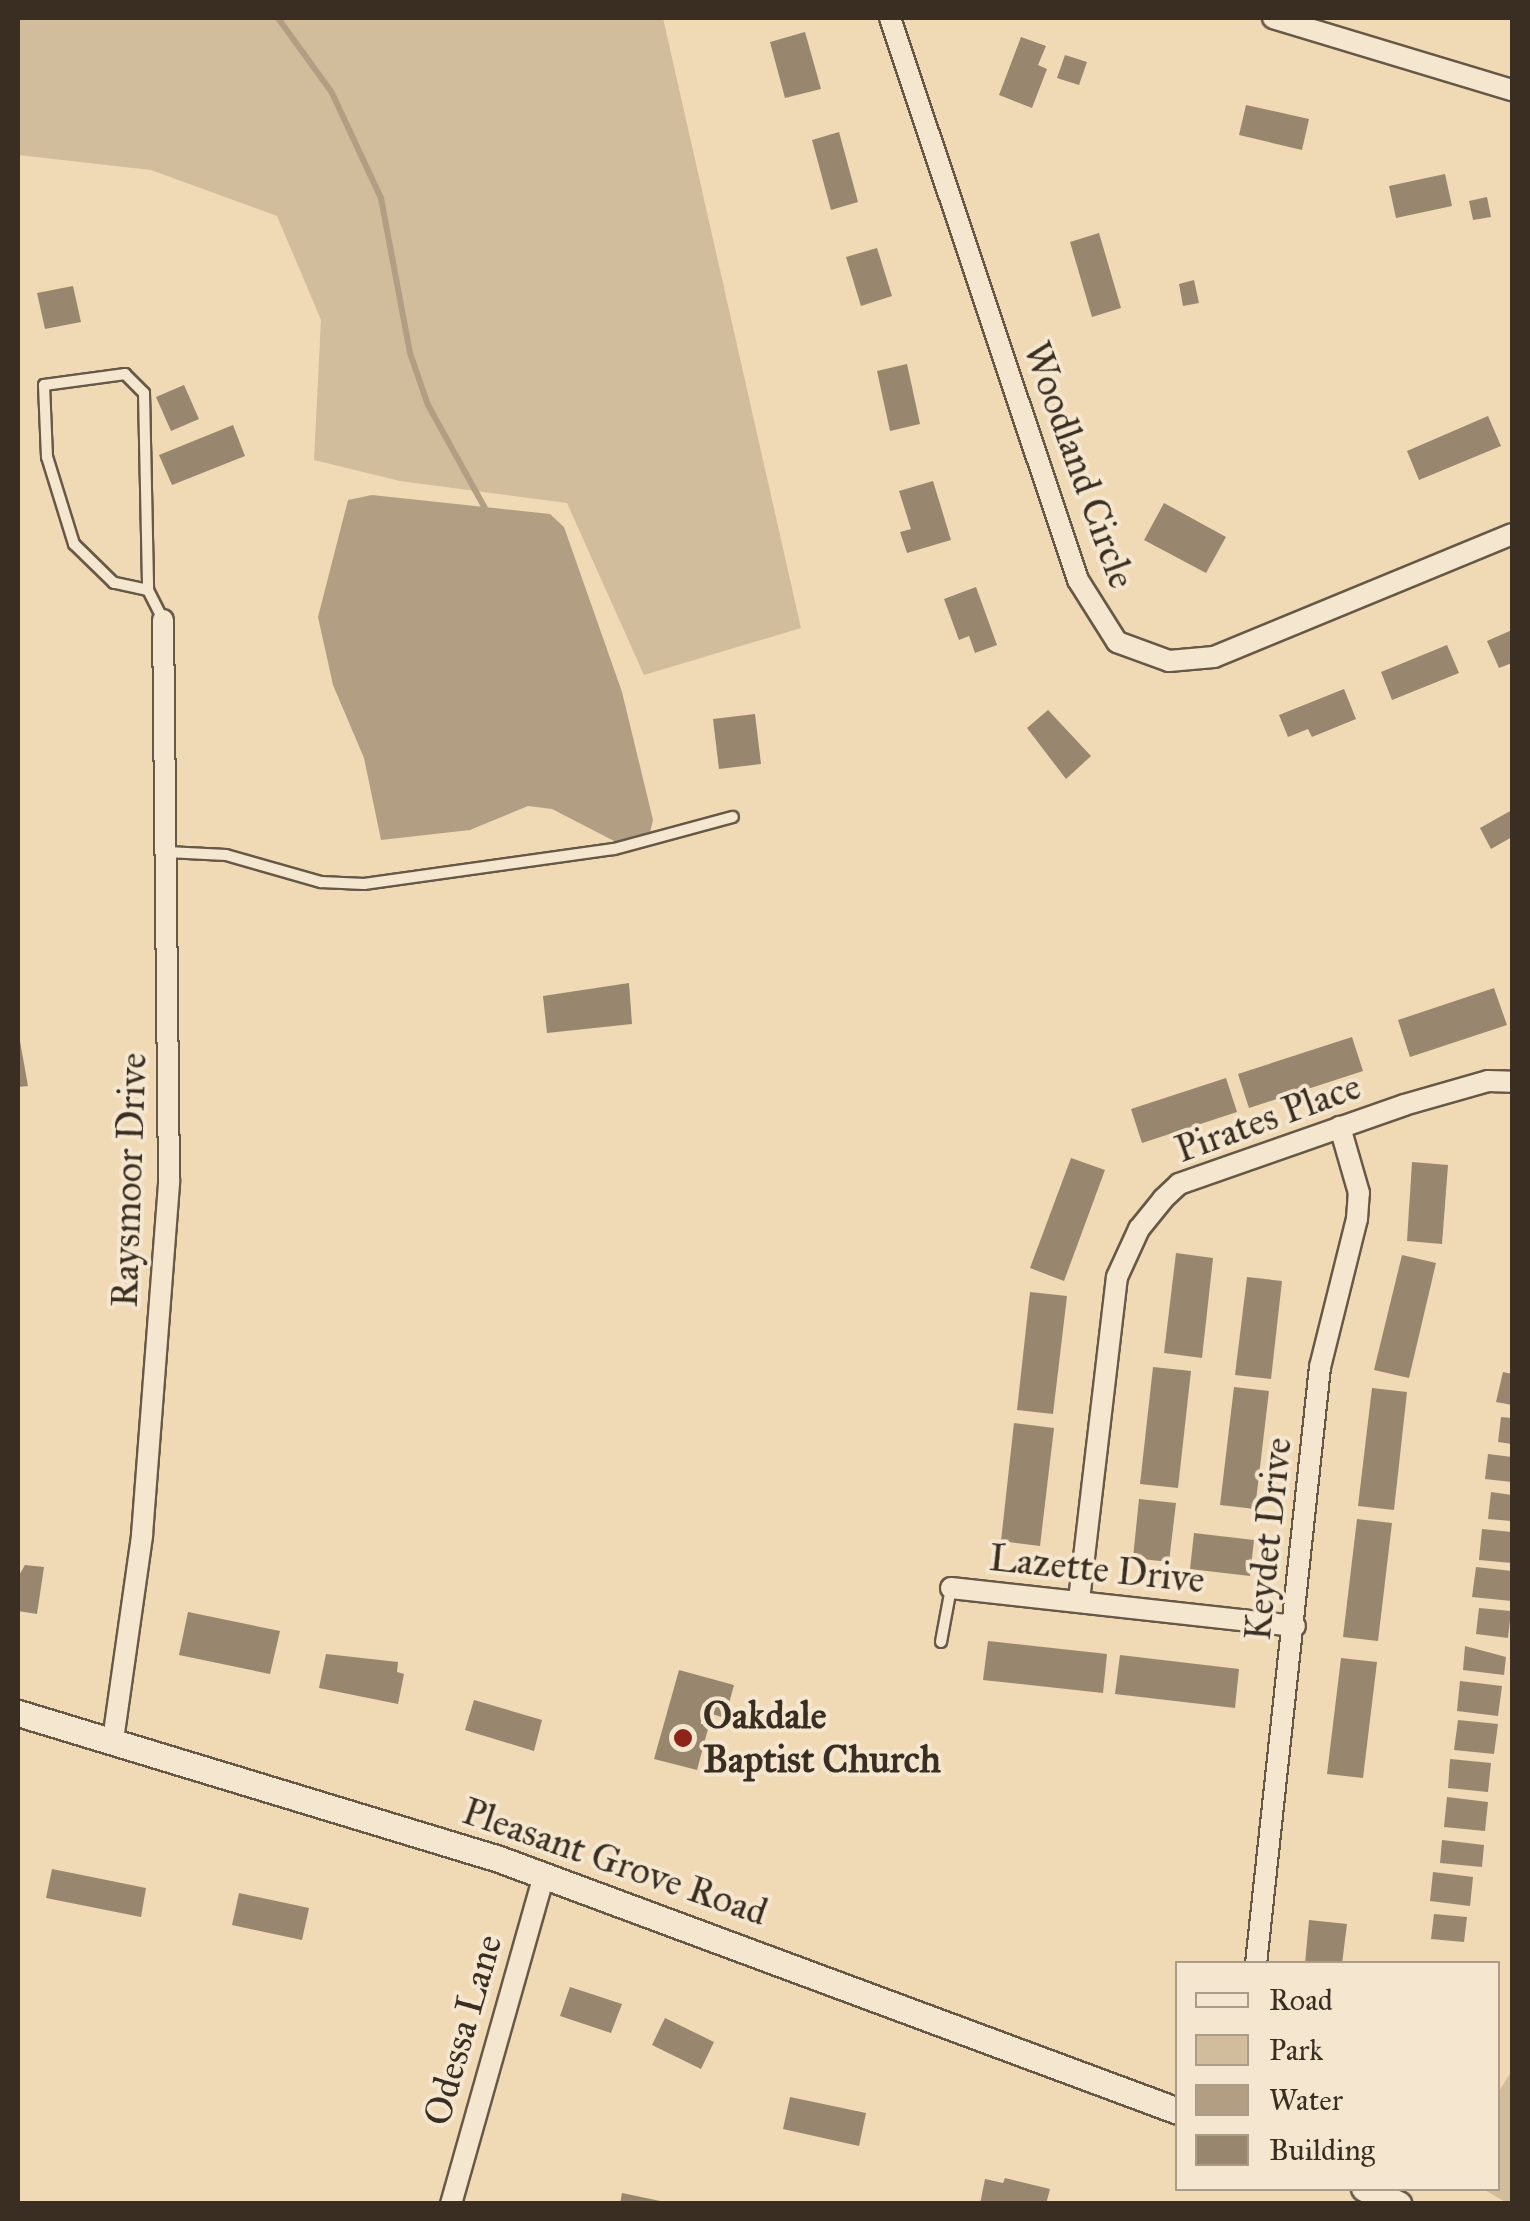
<!DOCTYPE html>
<html>
<head>
<meta charset="utf-8">
<style>
	body { margin:0 }
	#map { position:relative; width:1530px; height:2221px; overflow:hidden; background:#f0d9b5; font-family:"IM FELL Great Primer",serif }
	div>[style] { position:absolute }
	.green>* { inset:0; background:#d1bc9c }
	.water>* { inset:0; background:#b29f83 }
	.stream>* { height:6px; margin:-3px; padding:0 3px; transform-origin:3px; border-radius:3px; background:#b29f83 }
	.building>* { inset:0; background:#98876e }
	.roads { filter:drop-shadow(2px 0 #675946) drop-shadow(-2px 0 #675946) drop-shadow(0 2px #675946) drop-shadow(0 -2px #675946) }
	.service>* { height:10px; margin:-5px; padding:0 5px; transform-origin:5px; border-radius:5px; background:#f5e6cf }
	.minor>* { height:20px; margin:-10px; padding:0 10px; transform-origin:10px; border-radius:10px; background:#f5e6cf }
	.tertiary>* { height:25px; margin:-12.5px; padding:0 12.5px; transform-origin:12.5px; border-radius:12.5px; background:#f5e6cf }
	.dots>* { width:28px; height:28px; translate:-50% -50%; box-sizing:border-box; border:5px solid #f5e6cf; border-radius:50% }
	span { translate:-50% -50%; white-space:nowrap; text-align:center; line-height:1.15; -webkit-text-stroke:8px #f5e6cf; paint-order:stroke }
	.street-label { font-size:38px; color:#392e21 }
	.poi-label { font-size:38px; color:#392e21; font-weight:700 }
	.left { translate:0 -50%; text-align:left }
	.frame { position:absolute; inset:0; border:20px solid #392e21; pointer-events:none }
	.legend { position:absolute; left:1175px; top:1961px; width:325px; height:230px; box-sizing:border-box; background:#f5e6cf; border:2px solid #aa9c89; margin:0; padding:12px 18px; list-style:none; font-size:30px; color:#392e21 }
	.legend li { display:flex; align-items:center; gap:20px; height:50px }
	.legend b { width:50px; border:2px solid #aa9c89 }
</style>
</head>
<body>
<div id="map">
	<div class="green">
		<i style="clip-path:polygon(18px 18px,663px 18px,801px 628px,644px 675px,567px 503px,400px 481px,314px 460px,321px 320px,277px 216px,151px 170px,18px 155px)"></i>
		<i style="clip-path:polygon(1512px 2070px,1512px 2203px,1509px 2204px,1483px 2189px,1498px 2188px,1498px 2093px)"></i>
	</div>
	<div class="water">
		<i style="clip-path:polygon(372px 495px,550px 514px,564px 527px,622px 692px,653px 820px,649px 837px,618px 843px,552px 809px,528px 806px,470px 830px,381px 840px,364px 758px,333px 685px,318px 617px,348px 500px)"></i>
	</div>
	<div class="stream">
		<i style="left:278px;top:18px;width:92px;rotate:54.2deg"></i>
		<i style="left:332px;top:93px;width:116px;rotate:65deg"></i>
		<i style="left:381px;top:198px;width:158px;rotate:79.4deg"></i>
		<i style="left:410px;top:353px;width:55px;rotate:70.9deg"></i>
		<i style="left:428px;top:405px;width:120px;rotate:61.1deg"></i>
	</div>
	<div class="building">
		<i style="clip-path:polygon(805px 32px,821px 89px,785px 98px,770px 42px)"></i>
		<i style="clip-path:polygon(1021px 37px,1046px 46px,1038px 65px,1047px 69px,1032px 108px,999px 95px)"></i>
		<i style="clip-path:polygon(1065px 55px,1087px 62px,1079px 85px,1057px 78px)"></i>
		<i style="clip-path:polygon(1246px 105px,1309px 119px,1302px 150px,1239px 135px)"></i>
		<i style="clip-path:polygon(839px 132px,858px 202px,831px 210px,812px 140px)"></i>
		<i style="clip-path:polygon(1445px 174px,1452px 206px,1396px 218px,1389px 186px)"></i>
		<i style="clip-path:polygon(1487px 197px,1491px 217px,1473px 220px,1469px 201px)"></i>
		<i style="clip-path:polygon(1099px 233px,1121px 308px,1092px 317px,1070px 242px)"></i>
		<i style="clip-path:polygon(877px 248px,892px 296px,861px 306px,846px 257px)"></i>
		<i style="clip-path:polygon(1194px 280px,1199px 303px,1183px 306px,1179px 284px)"></i>
		<i style="clip-path:polygon(73px 286px,81px 322px,45px 329px,37px 293px)"></i>
		<i style="clip-path:polygon(907px 364px,920px 424px,890px 431px,877px 371px)"></i>
		<i style="clip-path:polygon(184px 385px,199px 419px,171px 431px,156px 397px)"></i>
		<i style="clip-path:polygon(1488px 416px,1501px 446px,1419px 480px,1407px 451px)"></i>
		<i style="clip-path:polygon(233px 425px,245px 456px,172px 485px,159px 455px)"></i>
		<i style="clip-path:polygon(933px 481px,951px 540px,907px 553px,900px 532px,911px 529px,899px 491px)"></i>
		<i style="clip-path:polygon(1164px 503px,1226px 537px,1206px 573px,1144px 540px)"></i>
		<i style="clip-path:polygon(976px 587px,997px 645px,975px 653px,969px 636px,959px 640px,944px 599px)"></i>
		<i style="clip-path:polygon(1512px 630px,1512px 663px,1499px 668px,1487px 641px)"></i>
		<i style="clip-path:polygon(1447px 645px,1459px 673px,1392px 700px,1381px 672px)"></i>
		<i style="clip-path:polygon(1344px 689px,1356px 719px,1312px 737px,1308px 729px,1288px 737px,1279px 715px)"></i>
		<i style="clip-path:polygon(1048px 710px,1091px 756px,1066px 779px,1027px 728px)"></i>
		<i style="clip-path:polygon(755px 714px,761px 764px,719px 769px,713px 719px)"></i>
		<i style="clip-path:polygon(1512px 810px,1512px 837px,1491px 849px,1480px 828px)"></i>
		<i style="clip-path:polygon(629px 983px,632px 1024px,547px 1033px,543px 996px)"></i>
		<i style="clip-path:polygon(1494px 988px,1507px 1025px,1410px 1057px,1398px 1020px)"></i>
		<i style="clip-path:polygon(18px 1030px,28px 1086px,18px 1087px)"></i>
		<i style="clip-path:polygon(1352px 1037px,1363px 1071px,1249px 1108px,1238px 1074px)"></i>
		<i style="clip-path:polygon(1226px 1078px,1237px 1112px,1142px 1143px,1131px 1109px)"></i>
		<i style="clip-path:polygon(1071px 1158px,1105px 1170px,1064px 1281px,1030px 1268px)"></i>
		<i style="clip-path:polygon(1412px 1162px,1448px 1165px,1442px 1244px,1407px 1241px)"></i>
		<i style="clip-path:polygon(1176px 1253px,1213px 1258px,1202px 1358px,1164px 1353px)"></i>
		<i style="clip-path:polygon(1402px 1255px,1436px 1263px,1409px 1378px,1374px 1370px)"></i>
		<i style="clip-path:polygon(1247px 1277px,1282px 1281px,1271px 1379px,1235px 1375px)"></i>
		<i style="clip-path:polygon(1030px 1292px,1067px 1296px,1053px 1414px,1017px 1410px)"></i>
		<i style="clip-path:polygon(1153px 1367px,1191px 1371px,1178px 1488px,1140px 1484px)"></i>
		<i style="clip-path:polygon(1503px 1372px,1512px 1374px,1512px 1405px,1496px 1402px)"></i>
		<i style="clip-path:polygon(1234px 1387px,1269px 1391px,1255px 1509px,1220px 1505px)"></i>
		<i style="clip-path:polygon(1372px 1388px,1407px 1392px,1394px 1510px,1358px 1506px)"></i>
		<i style="clip-path:polygon(1501px 1417px,1512px 1418px,1512px 1444px,1498px 1442px)"></i>
		<i style="clip-path:polygon(1014px 1423px,1054px 1428px,1040px 1546px,1001px 1541px)"></i>
		<i style="clip-path:polygon(1488px 1454px,1512px 1457px,1512px 1482px,1485px 1479px)"></i>
		<i style="clip-path:polygon(1491px 1492px,1512px 1495px,1512px 1521px,1488px 1519px)"></i>
		<i style="clip-path:polygon(1139px 1499px,1176px 1503px,1169px 1562px,1133px 1558px)"></i>
		<i style="clip-path:polygon(1357px 1519px,1392px 1523px,1378px 1641px,1343px 1637px)"></i>
		<i style="clip-path:polygon(1482px 1529px,1512px 1532px,1512px 1563px,1479px 1560px)"></i>
		<i style="clip-path:polygon(1194px 1533px,1254px 1540px,1250px 1576px,1190px 1569px)"></i>
		<i style="clip-path:polygon(25px 1565px,44px 1567px,37px 1614px,18px 1611px,18px 1577px)"></i>
		<i style="clip-path:polygon(1476px 1567px,1512px 1571px,1512px 1601px,1472px 1597px)"></i>
		<i style="clip-path:polygon(1479px 1608px,1511px 1611px,1508px 1638px,1476px 1634px)"></i>
		<i style="clip-path:polygon(188px 1612px,280px 1631px,270px 1674px,179px 1655px)"></i>
		<i style="clip-path:polygon(988px 1641px,1107px 1654px,1103px 1693px,983px 1680px)"></i>
		<i style="clip-path:polygon(1465px 1646px,1506px 1657px,1504px 1675px,1463px 1670px)"></i>
		<i style="clip-path:polygon(326px 1654px,398px 1662px,397px 1672px,404px 1674px,398px 1704px,319px 1688px)"></i>
		<i style="clip-path:polygon(1120px 1655px,1239px 1669px,1235px 1708px,1115px 1694px)"></i>
		<i style="clip-path:polygon(1341px 1658px,1377px 1662px,1363px 1778px,1327px 1774px)"></i>
		<i style="clip-path:polygon(679px 1670px,734px 1685px,725px 1718px,712px 1714px,697px 1770px,654px 1759px)"></i>
		<i style="clip-path:polygon(1460px 1681px,1502px 1686px,1498px 1716px,1457px 1711px)"></i>
		<i style="clip-path:polygon(474px 1700px,542px 1720px,534px 1751px,465px 1730px)"></i>
		<i style="clip-path:polygon(1458px 1720px,1498px 1724px,1494px 1754px,1454px 1750px)"></i>
		<i style="clip-path:polygon(1450px 1759px,1491px 1763px,1488px 1792px,1448px 1788px)"></i>
		<i style="clip-path:polygon(1447px 1797px,1488px 1802px,1485px 1831px,1444px 1827px)"></i>
		<i style="clip-path:polygon(1442px 1840px,1484px 1845px,1482px 1867px,1440px 1863px)"></i>
		<i style="clip-path:polygon(52px 1869px,146px 1888px,141px 1917px,46px 1898px)"></i>
		<i style="clip-path:polygon(1433px 1872px,1473px 1877px,1470px 1906px,1430px 1901px)"></i>
		<i style="clip-path:polygon(239px 1893px,309px 1908px,302px 1940px,232px 1925px)"></i>
		<i style="clip-path:polygon(1434px 1914px,1467px 1917px,1464px 1942px,1431px 1939px)"></i>
		<i style="clip-path:polygon(1309px 1920px,1347px 1924px,1342px 1964px,1305px 1964px)"></i>
		<i style="clip-path:polygon(570px 1987px,622px 2004px,611px 2033px,560px 2016px)"></i>
		<i style="clip-path:polygon(665px 2018px,714px 2042px,701px 2069px,652px 2045px)"></i>
		<i style="clip-path:polygon(790px 2097px,866px 2113px,859px 2146px,783px 2129px)"></i>
		<i style="clip-path:polygon(1005px 2178px,1050px 2189px,1046px 2204px,980px 2204px,985px 2179px,1003px 2183px)"></i>
		<i style="clip-path:polygon(622px 2193px,665px 2202px,664px 2204px,620px 2204px)"></i>
	</div>
	<div class="roads">
		<div class="service">
			<i style="left:148px;top:590px;width:35px;rotate:-168deg"></i>
			<i style="left:114px;top:583px;width:56px;rotate:-135.7deg"></i>
			<i style="left:74px;top:544px;width:91px;rotate:-107.2deg"></i>
			<i style="left:47px;top:457px;width:72px;rotate:-92.4deg"></i>
			<i style="left:44px;top:385px;width:82px;rotate:-7.7deg"></i>
			<i style="left:125px;top:374px;width:27px;rotate:45deg"></i>
			<i style="left:144px;top:393px;width:197px;rotate:88.8deg"></i>
			<i style="left:148px;top:590px;width:33px;rotate:63deg"></i>
			<i style="left:167px;top:852px;width:59px;rotate:2.9deg"></i>
			<i style="left:226px;top:855px;width:99px;rotate:15.9deg"></i>
			<i style="left:321px;top:882px;width:43px;rotate:2.7deg"></i>
			<i style="left:364px;top:884px;width:252px;rotate:-8deg"></i>
			<i style="left:614px;top:849px;width:123px;rotate:-15.1deg"></i>
			<i style="left:941px;top:1642px;width:55px;rotate:-79.5deg"></i>
		</div>
		<div class="minor">
			<i style="left:890px;top:18px;width:593px;rotate:71.5deg"></i>
			<i style="left:1078px;top:580px;width:73px;rotate:57.8deg"></i>
			<i style="left:1117px;top:642px;width:55px;rotate:20.1deg"></i>
			<i style="left:1169px;top:661px;width:45px;rotate:-5.1deg"></i>
			<i style="left:1214px;top:657px;width:322px;rotate:-22.4deg"></i>
			<i style="left:1273px;top:18px;width:250px;rotate:16.8deg"></i>
			<i style="left:951px;top:1588px;width:346px;rotate:6.3deg"></i>
			<i style="left:1079px;top:1600px;width:325px;rotate:-83.3deg"></i>
			<i style="left:1117px;top:1277px;width:53px;rotate:-65.4deg"></i>
			<i style="left:1139px;top:1229px;width:38px;rotate:-51deg"></i>
			<i style="left:1163px;top:1199px;width:22px;rotate:-43deg"></i>
			<i style="left:1179px;top:1184px;width:238px;rotate:-19.3deg"></i>
			<i style="left:1404px;top:1105px;width:87px;rotate:-15.9deg"></i>
			<i style="left:1488px;top:1081px;width:24px;rotate:2deg"></i>
			<i style="left:113px;top:1740px;width:207px;rotate:-81.9deg"></i>
			<i style="left:142px;top:1535px;width:355px;rotate:-85.6deg"></i>
			<i style="left:169px;top:1181px;width:561px;rotate:-90.61deg"></i>
			<i style="left:1256px;top:1964px;width:600px;rotate:-83.88deg"></i>
			<i style="left:1320px;top:1367px;width:153px;rotate:-76deg"></i>
			<i style="left:1357px;top:1219px;width:26px;rotate:-86deg"></i>
			<i style="left:1359px;top:1193px;width:69px;rotate:-106.1deg"></i>
			<i style="left:451px;top:2204px;width:342px;rotate:-74.2deg"></i>
		</div>
		<div class="tertiary">
			<i style="left:18px;top:1713px;width:503px;rotate:16.88deg"></i>
			<i style="left:499px;top:1859px;width:724px;rotate:20.36deg"></i>
			<i style="left:1364px;top:2188px;width:38px;rotate:25deg"></i>
		</div>
	</div>
	<div class="dots">
		<i style="left:683px;top:1738px;background:#8f2418"></i>
	</div>
	<div class="street-label">
		<span style="left:1079px;top:465px;rotate:70deg">Woodland Circle</span>
		<span style="left:1268px;top:1118px;rotate:-20deg">Pirates Place</span>
		<span style="left:129px;top:1180px;rotate:-88deg">Raysmoor Drive</span>
		<span style="left:1268px;top:1539px;rotate:-84deg">Keydet Drive</span>
		<span style="left:1097px;top:1569px;rotate:6deg">Lazette Drive</span>
		<span style="left:615px;top:1862px;rotate:19deg">Pleasant Grove Road</span>
		<span style="left:463px;top:2030px;rotate:-74deg">Odessa Lane</span>
	</div>
	<div class="poi-label">
		<span class="left" style="left:703px;top:1738px">Oakdale<br>Baptist Church</span>
	</div>
	<div class="frame"></div>
	<ul class="legend">
	<li><b style="height:12px;background:#f5e6cf"></b>Road</li>
	<li><b style="height:28px;background:#d1bc9c"></b>Park</li>
	<li><b style="height:28px;background:#b29f83"></b>Water</li>
	<li><b style="height:28px;background:#98876e"></b>Building</li>
	</ul>
</div>
</body>
</html>
